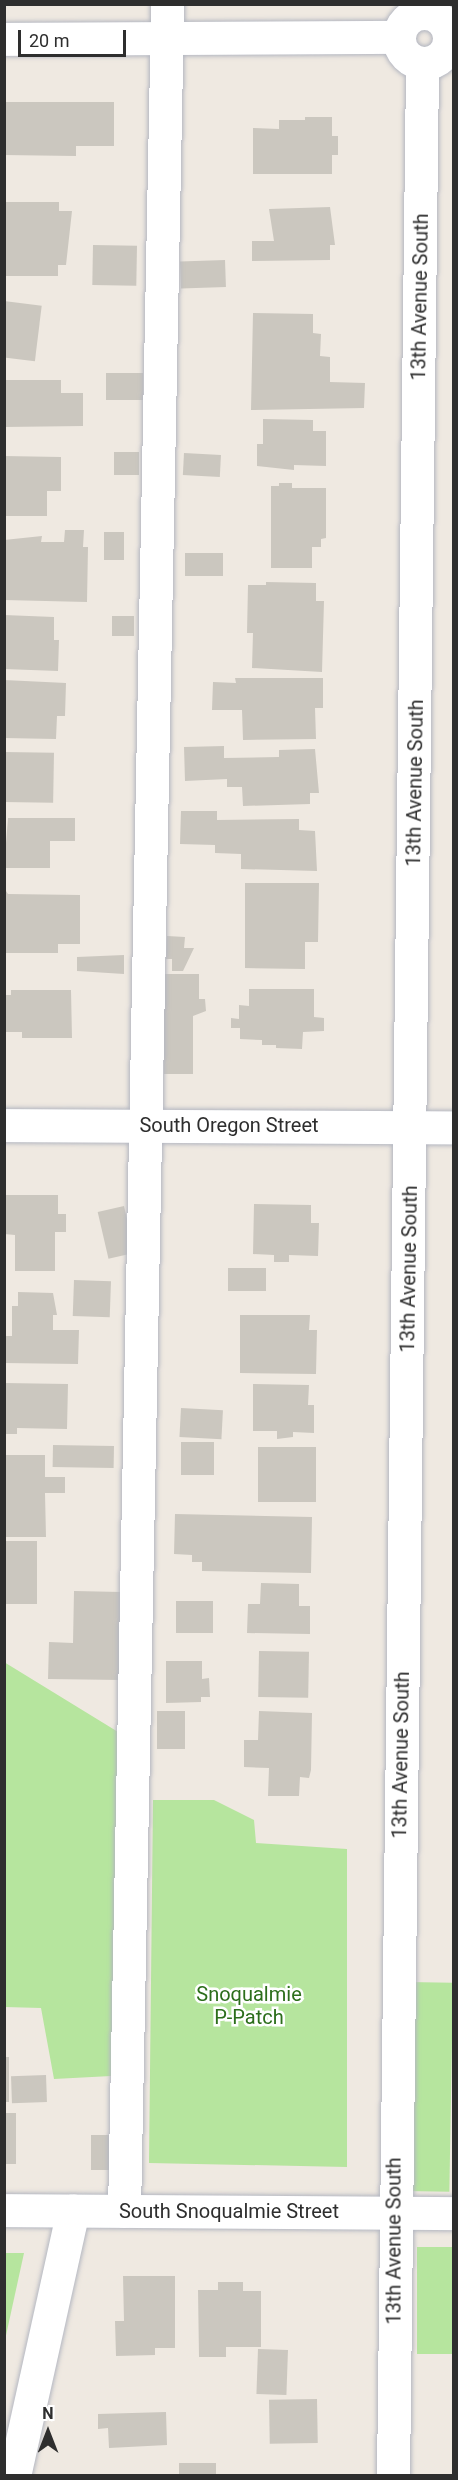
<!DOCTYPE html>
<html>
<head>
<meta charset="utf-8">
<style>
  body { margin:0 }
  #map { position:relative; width:458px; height:2480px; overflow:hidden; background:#efe9e1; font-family:Roboto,sans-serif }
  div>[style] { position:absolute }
  .green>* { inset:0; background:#b6e59e; transform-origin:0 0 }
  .building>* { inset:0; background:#cbc7bf; transform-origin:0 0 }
  .roads { filter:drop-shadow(0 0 2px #b4b7c1) drop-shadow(0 0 2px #b4b7c1) }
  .minor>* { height:33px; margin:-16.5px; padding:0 16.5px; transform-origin:16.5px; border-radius:16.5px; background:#fff }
  .minor>.ring { margin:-16.5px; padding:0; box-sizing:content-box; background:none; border:33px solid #fff; border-radius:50% }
  span { translate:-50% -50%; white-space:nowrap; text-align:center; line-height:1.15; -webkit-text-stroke:5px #fff; paint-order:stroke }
  .street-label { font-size:20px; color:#2e2e2e }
  .park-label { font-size:20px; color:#2c6e1b }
  .frame { position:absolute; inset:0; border:6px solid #2e2e2e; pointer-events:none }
  .north { position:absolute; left:18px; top:2402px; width:60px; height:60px; -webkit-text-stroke:4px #fff; paint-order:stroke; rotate:0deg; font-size:16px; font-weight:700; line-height:24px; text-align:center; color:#2e2e2e }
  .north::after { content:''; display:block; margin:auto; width:21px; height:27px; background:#2e2e2e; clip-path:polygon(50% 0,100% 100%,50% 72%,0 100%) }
  .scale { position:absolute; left:18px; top:30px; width:108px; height:27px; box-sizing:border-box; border:3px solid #2e2e2e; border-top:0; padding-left:8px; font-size:18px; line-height:21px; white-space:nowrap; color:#2e2e2e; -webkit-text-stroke:4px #fff; paint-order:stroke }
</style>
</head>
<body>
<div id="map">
  <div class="green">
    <div style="clip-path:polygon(4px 1662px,123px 1735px,111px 2076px,54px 2079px,41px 2008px,5px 2007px)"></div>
    <div style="clip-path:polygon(153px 1800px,214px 1800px,254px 1820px,256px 1843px,347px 1849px,347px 2167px,149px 2163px)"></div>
    <div style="left:407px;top:1982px;width:46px;height:209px;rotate:1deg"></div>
    <div style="left:417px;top:2247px;width:36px;height:107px"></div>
    <div style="clip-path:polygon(5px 2253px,24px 2253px,5px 2340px,4px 2253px)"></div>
  </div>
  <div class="building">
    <div style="clip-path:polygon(4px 102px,114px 102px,114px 146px,76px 146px,76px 156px,4px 155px)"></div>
    <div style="clip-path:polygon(305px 117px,332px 117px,332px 136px,338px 136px,338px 155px,332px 155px,332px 174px,253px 174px,253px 128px,279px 129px,279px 120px,305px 120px)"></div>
    <div style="clip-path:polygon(6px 202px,59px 202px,59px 211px,72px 211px,66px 265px,58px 265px,58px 276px,4px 276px)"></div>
    <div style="clip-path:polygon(330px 207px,335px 245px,330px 245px,330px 260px,252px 261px,252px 241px,274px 241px,269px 209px)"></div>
    <div style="left:93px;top:245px;width:44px;height:40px;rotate:1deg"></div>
    <div style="left:225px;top:260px;width:27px;height:45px;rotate:88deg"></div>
    <div style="left:4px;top:301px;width:38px;height:56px;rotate:7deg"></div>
    <div style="clip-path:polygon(253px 313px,313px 314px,313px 333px,321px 334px,320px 356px,330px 357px,330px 382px,365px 383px,364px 408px,251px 410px)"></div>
    <div style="left:106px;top:373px;width:37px;height:27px"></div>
    <div style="clip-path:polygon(6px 380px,61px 380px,61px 393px,83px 393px,83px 426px,4px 427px)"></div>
    <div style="clip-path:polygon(263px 419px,313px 420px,313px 431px,326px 431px,326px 466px,294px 465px,294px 470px,257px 466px,257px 444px,263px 444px)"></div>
    <div style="left:114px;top:452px;width:25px;height:23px"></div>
    <div style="left:184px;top:453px;width:37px;height:22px;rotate:3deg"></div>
    <div style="clip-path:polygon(4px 456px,61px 457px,61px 491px,47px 491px,47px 516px,4px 516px)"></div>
    <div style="clip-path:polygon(279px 483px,292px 483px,292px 488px,326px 488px,326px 538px,321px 539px,321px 547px,312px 547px,312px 568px,271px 568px,271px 486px,279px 486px)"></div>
    <div style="clip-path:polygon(65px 530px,84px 530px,83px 547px,88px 547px,87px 602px,4px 600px,4px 540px,42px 536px,41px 542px,64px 542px)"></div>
    <div style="left:104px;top:532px;width:20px;height:28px"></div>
    <div style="left:185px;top:553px;width:38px;height:23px"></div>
    <div style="clip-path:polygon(266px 582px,316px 583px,316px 601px,324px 601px,322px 672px,252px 668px,253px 633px,247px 633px,248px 585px,266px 585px)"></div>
    <div style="clip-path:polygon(4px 615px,54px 617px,54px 640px,59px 640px,58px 671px,4px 669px)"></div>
    <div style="left:112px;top:616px;width:22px;height:20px"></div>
    <div style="clip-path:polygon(235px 678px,323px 678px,323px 708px,315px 708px,316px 739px,243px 740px,242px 710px,212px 710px,213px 682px,236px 683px)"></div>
    <div style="clip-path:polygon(4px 680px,66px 683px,65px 716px,57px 716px,56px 739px,4px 738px)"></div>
    <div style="clip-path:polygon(224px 746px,224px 758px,279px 757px,279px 750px,315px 749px,319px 793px,310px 793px,310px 804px,243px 806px,242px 787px,227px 787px,227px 779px,185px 781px,184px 747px)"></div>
    <div style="left:4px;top:752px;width:50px;height:50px;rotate:1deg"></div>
    <div style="clip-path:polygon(181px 811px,217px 811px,217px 820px,299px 819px,299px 830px,315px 831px,317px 871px,241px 869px,241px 854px,215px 853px,215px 845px,180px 844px)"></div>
    <div style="clip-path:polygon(8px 818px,75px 818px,75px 841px,50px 841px,50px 868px,4px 868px)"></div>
    <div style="clip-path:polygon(245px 883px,319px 883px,318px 942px,305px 942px,305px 969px,245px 968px)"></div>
    <div style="clip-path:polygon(4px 888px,8px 894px,80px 895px,80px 944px,58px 944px,58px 953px,4px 953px)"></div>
    <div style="clip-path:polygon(167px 936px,185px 937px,184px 948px,194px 948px,183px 971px,172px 971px,172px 959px,166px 959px)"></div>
    <div style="clip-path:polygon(124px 955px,124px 974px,77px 971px,77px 957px)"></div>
    <div style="clip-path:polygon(164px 974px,199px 974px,199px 999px,205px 999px,206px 1011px,193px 1016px,193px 1074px,164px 1074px)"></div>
    <div style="clip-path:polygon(249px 989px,314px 989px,314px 1017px,324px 1018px,324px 1031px,303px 1032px,302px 1049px,276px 1048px,276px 1045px,262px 1045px,262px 1040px,240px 1039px,240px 1028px,231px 1028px,231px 1018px,239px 1019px,239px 1005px,249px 1006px)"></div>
    <div style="clip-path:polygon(11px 990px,71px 990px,72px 1038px,22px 1038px,22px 1032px,4px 1032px,4px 995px,11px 995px)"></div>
    <div style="clip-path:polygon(4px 1195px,58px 1195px,58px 1214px,66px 1214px,66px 1232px,55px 1232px,55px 1271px,15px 1271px,15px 1235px,4px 1234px)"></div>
    <div style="clip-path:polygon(254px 1204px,311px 1205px,311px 1223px,319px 1223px,318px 1256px,289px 1255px,289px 1262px,274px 1262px,274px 1255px,253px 1254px)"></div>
    <div style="left:124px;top:1206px;width:48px;height:27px;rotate:77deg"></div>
    <div style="left:228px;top:1268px;width:38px;height:23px"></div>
    <div style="left:74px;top:1280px;width:37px;height:36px;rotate:2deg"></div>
    <div style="clip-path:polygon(18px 1292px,53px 1293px,57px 1315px,53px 1315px,53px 1330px,79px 1330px,78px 1364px,4px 1363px,4px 1336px,12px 1336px,12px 1306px,18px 1306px)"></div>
    <div style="clip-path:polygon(240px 1315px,310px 1315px,309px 1330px,317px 1330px,316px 1374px,240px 1373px)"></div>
    <div style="clip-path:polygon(4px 1383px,68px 1384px,67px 1429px,17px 1428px,17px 1434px,4px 1434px)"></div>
    <div style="clip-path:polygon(253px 1384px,309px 1385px,308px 1405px,314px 1405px,314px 1433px,293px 1432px,293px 1437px,277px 1439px,277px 1431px,253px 1431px)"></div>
    <div style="left:181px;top:1408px;width:42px;height:29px;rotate:3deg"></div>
    <div style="left:181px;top:1442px;width:33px;height:33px"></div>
    <div style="left:53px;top:1445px;width:61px;height:22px;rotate:1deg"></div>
    <div style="left:258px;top:1447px;width:58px;height:55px"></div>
    <div style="clip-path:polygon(5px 1455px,45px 1455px,45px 1477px,65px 1477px,65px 1493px,45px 1493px,46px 1537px,5px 1537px)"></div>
    <div style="clip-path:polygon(175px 1514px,312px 1517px,311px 1573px,202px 1571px,202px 1562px,192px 1562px,192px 1555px,174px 1554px)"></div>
    <div style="left:4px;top:1541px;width:33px;height:63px"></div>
    <div style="clip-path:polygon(261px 1583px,299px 1584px,299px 1606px,310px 1606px,310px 1634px,247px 1633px,248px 1604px,260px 1604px)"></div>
    <div style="clip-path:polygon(74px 1591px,121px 1592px,120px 1680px,48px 1679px,49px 1642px,73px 1643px)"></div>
    <div style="left:176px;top:1601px;width:37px;height:32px"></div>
    <div style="left:259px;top:1651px;width:50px;height:46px;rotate:1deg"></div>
    <div style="clip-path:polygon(166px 1661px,202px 1661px,202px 1679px,209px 1678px,210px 1697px,201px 1697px,201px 1702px,166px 1703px)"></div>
    <div style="left:157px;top:1711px;width:28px;height:38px"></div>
    <div style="clip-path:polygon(259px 1711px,312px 1713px,311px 1770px,309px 1778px,300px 1777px,299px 1796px,268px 1796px,269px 1768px,244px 1767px,244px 1740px,258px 1740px)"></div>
    <div style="left:4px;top:2057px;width:5px;height:45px"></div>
    <div style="left:46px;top:2075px;width:27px;height:35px;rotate:88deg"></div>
    <div style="left:4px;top:2113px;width:12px;height:51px"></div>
    <div style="left:91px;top:2135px;width:22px;height:35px"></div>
    <div style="clip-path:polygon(123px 2276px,175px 2276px,175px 2348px,155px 2348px,155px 2355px,116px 2356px,115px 2321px,124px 2321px)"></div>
    <div style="clip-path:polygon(218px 2282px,243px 2282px,243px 2291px,261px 2291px,261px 2347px,226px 2347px,226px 2357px,199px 2357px,198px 2290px,218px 2290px)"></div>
    <div style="left:258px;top:2349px;width:30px;height:45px;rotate:2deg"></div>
    <div style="left:317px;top:2399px;width:44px;height:48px;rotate:89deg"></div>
    <div style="clip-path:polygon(166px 2412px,167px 2445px,109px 2448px,108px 2428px,98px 2429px,98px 2414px)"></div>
    <div style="left:179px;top:2463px;width:37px;height:13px"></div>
  </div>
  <div class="roads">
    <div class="minor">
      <div class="ring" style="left:399px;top:13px;width:17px;height:17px"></div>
      <div style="left:4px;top:39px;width:394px;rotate:-0.3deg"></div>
      <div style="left:4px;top:1125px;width:450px;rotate:0.3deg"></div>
      <div style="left:4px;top:2210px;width:450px;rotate:0.4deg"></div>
      <div style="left:124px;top:2211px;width:2207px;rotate:-88.88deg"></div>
      <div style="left:14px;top:2476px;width:272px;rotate:-77.5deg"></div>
      <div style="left:393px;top:2476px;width:2413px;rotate:-89.31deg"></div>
    </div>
  </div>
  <div class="street-label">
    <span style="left:420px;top:297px;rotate:-89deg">13th Avenue South</span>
    <span style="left:415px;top:783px;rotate:-89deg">13th Avenue South</span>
    <span style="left:229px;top:1125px">South Oregon Street</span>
    <span style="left:409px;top:1269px;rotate:-89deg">13th Avenue South</span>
    <span style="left:401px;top:1755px;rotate:-89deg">13th Avenue South</span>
    <span style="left:229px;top:2211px">South Snoqualmie Street</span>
    <span style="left:394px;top:2241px;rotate:-90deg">13th Avenue South</span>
  </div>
  <div class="park-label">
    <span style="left:249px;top:2006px">Snoqualmie<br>P-Patch</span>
  </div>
  <div class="frame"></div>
  <div class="north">N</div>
  <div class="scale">20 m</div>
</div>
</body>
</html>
